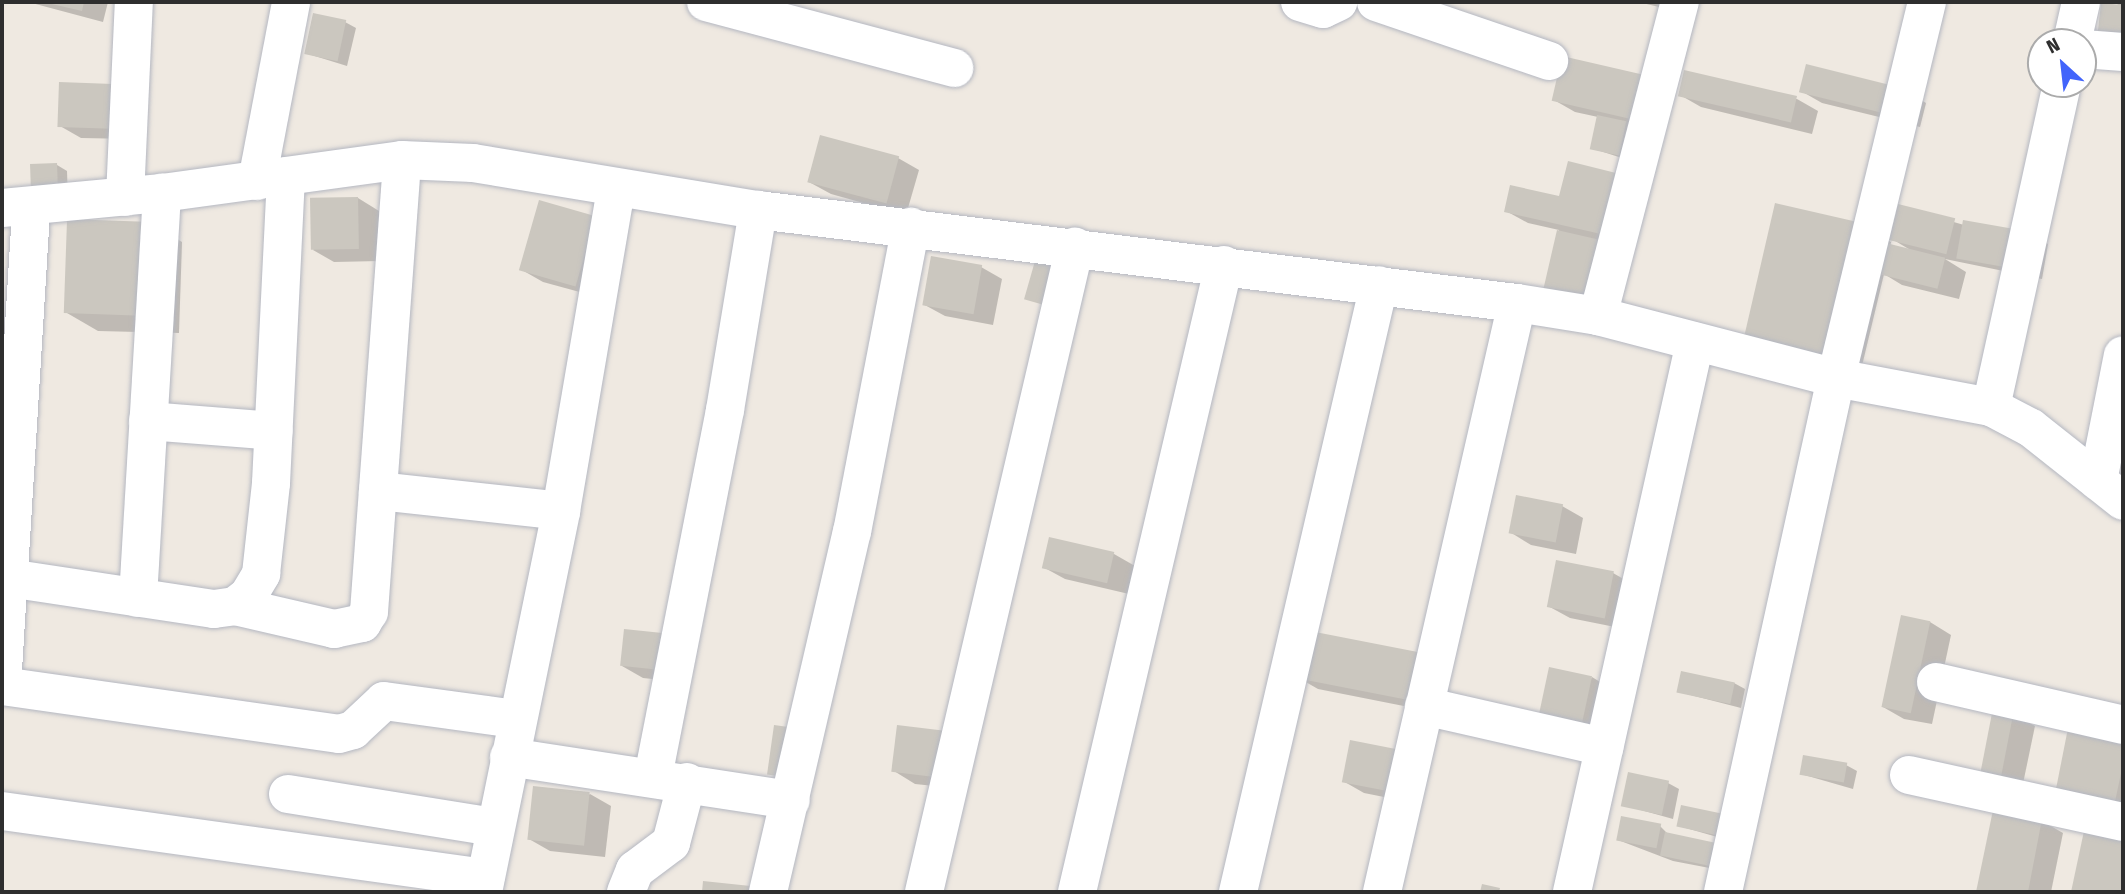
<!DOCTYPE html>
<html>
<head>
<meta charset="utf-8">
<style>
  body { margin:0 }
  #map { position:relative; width:2125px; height:894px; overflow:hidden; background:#efe9e1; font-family:"Fira Sans Condensed",sans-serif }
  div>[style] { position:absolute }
  .shadow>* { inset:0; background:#0003 }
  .building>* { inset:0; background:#cbc7bf; transform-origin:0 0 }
  .roads { filter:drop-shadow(0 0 2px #b4b7c1) drop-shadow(0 0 2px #b4b7c1) }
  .minor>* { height:38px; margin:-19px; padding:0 19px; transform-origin:19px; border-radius:19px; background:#fff }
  span { translate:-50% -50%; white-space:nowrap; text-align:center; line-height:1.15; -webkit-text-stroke:5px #fff; paint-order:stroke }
  .frame { position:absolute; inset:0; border:4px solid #2e2e2e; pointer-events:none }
  .north { position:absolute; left:2027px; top:28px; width:70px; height:70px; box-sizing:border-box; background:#fff; border:2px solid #ababab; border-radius:50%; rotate:333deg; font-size:19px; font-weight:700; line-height:28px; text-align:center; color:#2e2e2e }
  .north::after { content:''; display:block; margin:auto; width:24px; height:32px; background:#4264fb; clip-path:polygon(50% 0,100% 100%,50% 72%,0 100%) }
</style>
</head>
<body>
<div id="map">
  <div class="shadow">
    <div style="clip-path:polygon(28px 2px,108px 2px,103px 22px)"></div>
    <div style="clip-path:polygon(1638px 2px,1697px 2px,1693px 15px)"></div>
    <div style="clip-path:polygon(2113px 2px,2123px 2px,2123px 51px,2122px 7px)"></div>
    <div style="clip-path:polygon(345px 22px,356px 28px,347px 66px,305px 53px)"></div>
    <div style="clip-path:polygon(1648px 77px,1628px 160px,1591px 148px,1598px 117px,1575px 112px,1554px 100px)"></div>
    <div style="clip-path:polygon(61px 84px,133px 139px,81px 138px,60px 126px)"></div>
    <div style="clip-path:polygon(1905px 90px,1926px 103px,1920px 127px,1822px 103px,1801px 91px)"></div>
    <div style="clip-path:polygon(1680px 95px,1797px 99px,1818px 111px,1812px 134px,1701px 107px)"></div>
    <div style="clip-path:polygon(898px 158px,919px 170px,906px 215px,831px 194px,809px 182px)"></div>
    <div style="clip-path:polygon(57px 165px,67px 171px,68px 203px,42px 204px)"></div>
    <div style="clip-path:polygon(1512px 187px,1622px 245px,1544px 290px,1559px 230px,1528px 223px,1506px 211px)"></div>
    <div style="clip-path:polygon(358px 198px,379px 211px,380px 261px,334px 262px,313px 250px)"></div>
    <div style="clip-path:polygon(evenodd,1899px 206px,1964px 225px,2027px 232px,2048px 244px,2042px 279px,1945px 259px,1966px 272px,1959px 299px,1902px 285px,1884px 274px,1860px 374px,1745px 337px,1861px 225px,1891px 242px,1899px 206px,1892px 239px,1912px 251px,1890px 246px,1892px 239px)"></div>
    <div style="clip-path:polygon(595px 217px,598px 297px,543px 282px,522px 270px)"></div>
    <div style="clip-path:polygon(152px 224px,182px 242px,179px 333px,98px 331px,67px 313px)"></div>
    <div style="clip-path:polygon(981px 267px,1002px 279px,993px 325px,945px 316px,923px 304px)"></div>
    <div style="clip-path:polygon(1562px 506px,1583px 518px,1576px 554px,1531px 545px,1510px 532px)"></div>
    <div style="clip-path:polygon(1050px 539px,1114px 554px,1135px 566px,1129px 594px,1065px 579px,1043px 567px)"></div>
    <div style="clip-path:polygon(1613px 573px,1634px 585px,1625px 629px,1570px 618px,1548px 606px)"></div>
    <div style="clip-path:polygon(1902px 617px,1930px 622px,1951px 635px,1932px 724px,1904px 719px,1883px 707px)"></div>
    <div style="clip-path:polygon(1306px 632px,1434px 712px,1318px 689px,1297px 677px)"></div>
    <div style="clip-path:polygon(664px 635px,681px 682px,643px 678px,622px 666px)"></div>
    <div style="clip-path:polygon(1592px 677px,1613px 690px,1604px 734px,1563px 726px)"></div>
    <div style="clip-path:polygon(1734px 683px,1745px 689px,1741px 708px,1679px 692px)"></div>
    <div style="clip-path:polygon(2013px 714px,2035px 726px,2020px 798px,1979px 782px)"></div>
    <div style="clip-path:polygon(2123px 730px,2123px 820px,2077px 811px)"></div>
    <div style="clip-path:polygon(946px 733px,963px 789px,915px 784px,894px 771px)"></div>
    <div style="clip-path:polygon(1406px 753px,1419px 804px,1364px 793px,1343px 781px)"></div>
    <div style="clip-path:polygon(1846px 765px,1857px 771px,1853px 789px,1801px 774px)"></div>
    <div style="clip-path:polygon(1668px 783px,1679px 789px,1673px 819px,1623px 805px)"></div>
    <div style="clip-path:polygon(590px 794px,611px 806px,605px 857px,550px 851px,529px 839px)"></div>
    <div style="clip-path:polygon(1994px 812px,2042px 821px,2063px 833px,2051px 892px,1978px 892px)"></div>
    <div style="clip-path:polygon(1735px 822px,1731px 841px,1679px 826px)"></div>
    <div style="clip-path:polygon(1660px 826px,1669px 835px,1724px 850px,1720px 870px,1673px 861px,1618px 840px)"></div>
    <div style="clip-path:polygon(2085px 833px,2123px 840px,2123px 892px,2073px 892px)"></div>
  </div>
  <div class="building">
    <div style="clip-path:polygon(43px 2px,84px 2px,82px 11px)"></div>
    <div style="clip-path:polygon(2101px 3px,2123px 5px,2123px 42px,2097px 39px)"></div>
    <div style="left:313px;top:13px;width:34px;height:42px;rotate:12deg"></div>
    <div style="left:1562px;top:56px;width:88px;height:46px;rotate:13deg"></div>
    <div style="left:1806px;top:64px;width:102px;height:29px;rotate:14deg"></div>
    <div style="left:1684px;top:70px;width:116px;height:27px;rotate:13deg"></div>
    <div style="left:59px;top:82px;width:54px;height:45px;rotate:2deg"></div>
    <div style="left:1597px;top:115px;width:30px;height:35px;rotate:12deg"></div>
    <div style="left:820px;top:135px;width:82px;height:49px;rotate:15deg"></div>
    <div style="clip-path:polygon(1568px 161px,1616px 173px,1601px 234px,1504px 212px,1510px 185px,1559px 196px)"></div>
    <div style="left:57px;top:163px;width:35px;height:27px;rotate:88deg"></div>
    <div style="left:358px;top:197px;width:52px;height:48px;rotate:89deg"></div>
    <div style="left:539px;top:200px;width:59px;height:73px;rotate:16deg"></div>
    <div style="left:1775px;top:203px;width:88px;height:138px;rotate:13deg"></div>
    <div style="left:1898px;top:204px;width:59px;height:37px;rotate:14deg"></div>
    <div style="left:1963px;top:220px;width:65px;height:39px;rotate:10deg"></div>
    <div style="left:152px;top:222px;width:94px;height:85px;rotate:92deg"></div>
    <div style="left:1557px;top:230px;width:48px;height:63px;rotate:13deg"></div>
    <div style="left:1886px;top:243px;width:61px;height:32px;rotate:14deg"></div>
    <div style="left:1037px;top:254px;width:29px;height:47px;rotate:16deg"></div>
    <div style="left:931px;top:256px;width:52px;height:50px;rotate:10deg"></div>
    <div style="left:1516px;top:495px;width:48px;height:39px;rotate:11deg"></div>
    <div style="left:1049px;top:537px;width:67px;height:32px;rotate:13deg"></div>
    <div style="left:1556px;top:560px;width:59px;height:48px;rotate:11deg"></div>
    <div style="left:1901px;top:615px;width:30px;height:94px;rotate:12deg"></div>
    <div style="left:624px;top:629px;width:41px;height:37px;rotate:6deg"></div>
    <div style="left:1305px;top:630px;width:120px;height:49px;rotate:11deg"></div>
    <div style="left:1549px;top:667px;width:44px;height:48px;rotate:12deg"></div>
    <div style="left:1681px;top:671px;width:55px;height:22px;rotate:12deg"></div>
    <div style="left:1993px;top:708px;width:21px;height:76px;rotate:11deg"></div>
    <div style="clip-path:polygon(2070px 718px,2123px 728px,2123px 764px,2113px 811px,2054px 799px)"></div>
    <div style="left:774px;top:725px;width:22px;height:50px;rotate:8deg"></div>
    <div style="left:897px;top:725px;width:50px;height:47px;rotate:7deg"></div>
    <div style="left:1350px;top:740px;width:57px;height:43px;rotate:11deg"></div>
    <div style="left:1803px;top:755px;width:45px;height:20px;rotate:10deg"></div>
    <div style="left:1628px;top:772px;width:42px;height:35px;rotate:12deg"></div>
    <div style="left:533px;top:786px;width:57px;height:54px;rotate:6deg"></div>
    <div style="left:1681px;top:805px;width:45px;height:22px;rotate:12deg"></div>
    <div style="clip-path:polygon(1993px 810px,2042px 819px,2028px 892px,1976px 892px)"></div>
    <div style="left:1621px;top:816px;width:41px;height:25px;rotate:11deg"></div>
    <div style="clip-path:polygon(2084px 831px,2123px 839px,2123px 892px,2071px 892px)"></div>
    <div style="left:1665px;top:832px;width:50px;height:24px;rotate:12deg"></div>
    <div style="clip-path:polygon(703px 881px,760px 887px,759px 892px,702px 892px)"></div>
    <div style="clip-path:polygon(1482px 884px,1500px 888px,1499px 892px,1480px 892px)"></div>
  </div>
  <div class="roads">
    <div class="minor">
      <div style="left:706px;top:2px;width:257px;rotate:14.9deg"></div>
      <div style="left:1300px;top:2px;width:24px;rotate:17deg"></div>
      <div style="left:1323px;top:9px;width:17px;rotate:-25deg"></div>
      <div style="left:1376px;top:2px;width:183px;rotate:18.8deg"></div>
      <div style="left:2072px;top:42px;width:41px;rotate:-77.3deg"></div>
      <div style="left:2083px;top:49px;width:40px;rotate:4.3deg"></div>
      <div style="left:257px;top:181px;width:182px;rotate:-79.2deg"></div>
      <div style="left:125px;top:197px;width:195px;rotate:-87.4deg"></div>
      <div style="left:2px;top:208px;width:161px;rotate:-5.4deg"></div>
      <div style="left:162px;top:193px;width:242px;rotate:-7.8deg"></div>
      <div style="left:402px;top:160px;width:71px;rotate:2.4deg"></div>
      <div style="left:473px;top:163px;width:289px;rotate:9.4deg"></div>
      <div style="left:758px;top:210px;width:765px;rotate:6.99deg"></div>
      <div style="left:1517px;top:303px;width:82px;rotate:9.1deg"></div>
      <div style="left:1598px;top:316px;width:246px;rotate:14.6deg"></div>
      <div style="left:1836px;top:378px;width:158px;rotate:10.6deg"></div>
      <div style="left:1991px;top:407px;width:45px;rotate:27.7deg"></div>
      <div style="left:2031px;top:428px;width:117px;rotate:38.4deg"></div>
      <div style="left:1598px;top:316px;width:325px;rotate:-75.4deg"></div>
      <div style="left:1991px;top:407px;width:331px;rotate:-77.6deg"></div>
      <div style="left:148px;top:421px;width:126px;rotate:4.5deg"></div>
      <div style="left:2098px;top:481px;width:128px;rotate:-78.8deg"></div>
      <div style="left:378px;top:491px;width:184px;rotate:6.2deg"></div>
      <div style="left:2px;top:577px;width:214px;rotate:8.6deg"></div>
      <div style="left:214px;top:609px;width:21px;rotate:-8deg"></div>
      <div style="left:235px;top:606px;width:16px;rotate:-38deg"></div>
      <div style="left:248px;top:596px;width:26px;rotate:-59deg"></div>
      <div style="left:261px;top:574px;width:92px;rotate:-83.7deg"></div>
      <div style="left:271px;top:483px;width:307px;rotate:-87.2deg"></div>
      <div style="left:138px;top:598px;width:406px;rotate:-86.6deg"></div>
      <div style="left:235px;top:606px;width:102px;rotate:13.1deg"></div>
      <div style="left:334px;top:629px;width:29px;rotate:-12deg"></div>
      <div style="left:362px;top:623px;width:13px;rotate:-58deg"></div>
      <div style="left:369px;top:612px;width:453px;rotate:-85.8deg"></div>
      <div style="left:1936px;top:682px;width:192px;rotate:12.9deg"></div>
      <div style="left:2px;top:686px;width:340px;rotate:8.1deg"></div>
      <div style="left:339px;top:734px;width:15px;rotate:-16deg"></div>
      <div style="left:353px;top:730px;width:42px;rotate:-43.1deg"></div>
      <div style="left:384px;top:701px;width:133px;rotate:7.8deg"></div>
      <div style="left:2px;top:686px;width:481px;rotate:-86.5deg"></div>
      <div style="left:1424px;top:706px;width:185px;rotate:12.8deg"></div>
      <div style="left:509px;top:757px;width:285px;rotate:8.7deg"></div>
      <div style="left:1909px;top:775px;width:219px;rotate:12.4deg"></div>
      <div style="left:653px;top:777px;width:374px;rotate:-78.9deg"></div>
      <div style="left:725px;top:410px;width:203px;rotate:-80.6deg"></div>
      <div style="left:288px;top:794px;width:210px;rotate:9.1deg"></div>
      <div style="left:2px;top:811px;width:488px;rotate:7.9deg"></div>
      <div style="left:483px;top:892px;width:389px;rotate:-78.4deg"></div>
      <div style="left:561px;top:511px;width:327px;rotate:-80.3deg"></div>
      <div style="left:626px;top:892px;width:24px;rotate:-68deg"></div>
      <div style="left:635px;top:870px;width:45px;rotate:-36.9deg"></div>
      <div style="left:671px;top:843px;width:63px;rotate:-75.3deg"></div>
      <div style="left:768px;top:892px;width:370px;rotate:-76.9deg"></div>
      <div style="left:852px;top:532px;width:311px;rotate:-79.1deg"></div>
      <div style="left:924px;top:892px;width:663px;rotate:-76.84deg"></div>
      <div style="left:1077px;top:892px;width:644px;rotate:-76.81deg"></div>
      <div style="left:1238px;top:892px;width:623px;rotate:-76.92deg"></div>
      <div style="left:1382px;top:892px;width:604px;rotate:-77.09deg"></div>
      <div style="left:1572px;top:892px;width:564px;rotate:-77.39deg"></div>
      <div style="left:1723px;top:892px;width:526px;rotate:-77.6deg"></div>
      <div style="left:1836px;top:378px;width:387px;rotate:-76.4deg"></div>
    </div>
  </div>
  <div class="frame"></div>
  <div class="north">N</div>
</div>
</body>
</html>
